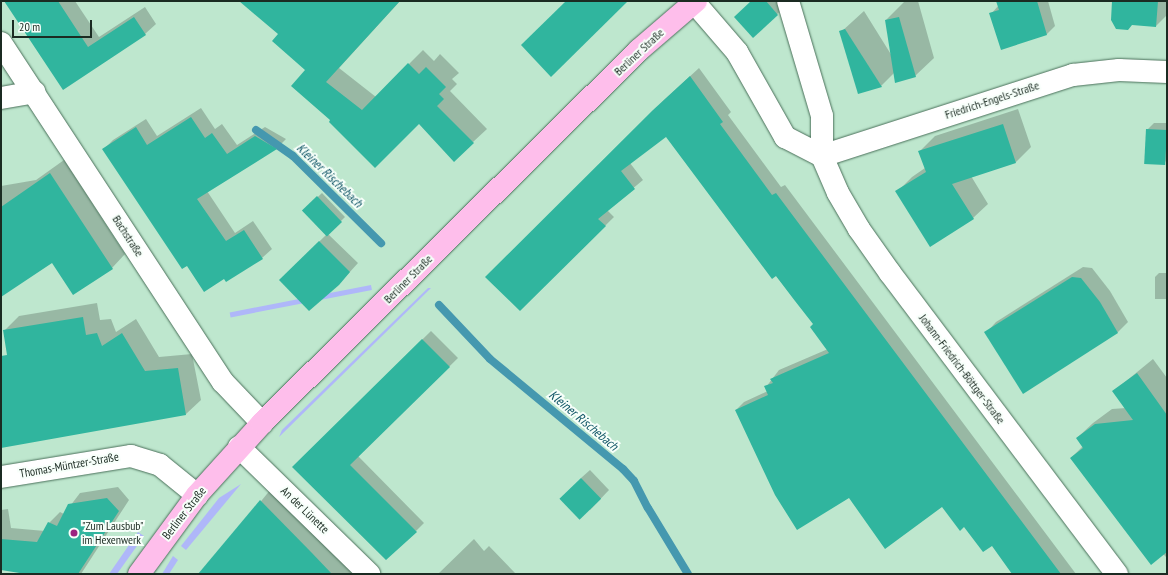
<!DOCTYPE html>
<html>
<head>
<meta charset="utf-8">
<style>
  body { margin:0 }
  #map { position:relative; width:1168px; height:575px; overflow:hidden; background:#bee7ce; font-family:"PT Sans Narrow",sans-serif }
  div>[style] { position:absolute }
  .green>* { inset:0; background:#afb7f9; transform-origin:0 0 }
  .shadow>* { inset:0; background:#0003 }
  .stream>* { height:8px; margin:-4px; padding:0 4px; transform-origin:4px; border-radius:4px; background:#4598af }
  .building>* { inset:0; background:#30b59e; transform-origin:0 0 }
  .roads { filter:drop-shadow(0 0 1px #4a705a) drop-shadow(0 0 1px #4a705a) }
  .minor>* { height:22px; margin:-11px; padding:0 11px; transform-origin:11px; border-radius:11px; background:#fff }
  .major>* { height:22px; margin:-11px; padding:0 11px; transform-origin:11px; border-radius:11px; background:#febeeb }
  .dots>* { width:11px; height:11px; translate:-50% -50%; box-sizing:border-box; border:2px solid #f7fffa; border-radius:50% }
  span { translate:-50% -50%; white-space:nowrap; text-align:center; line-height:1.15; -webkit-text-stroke:4px #f7fffa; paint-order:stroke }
  .street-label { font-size:12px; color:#1b2b22 }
  .poi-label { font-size:12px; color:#1b2b22 }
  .left { translate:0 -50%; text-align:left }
  .water-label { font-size:13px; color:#105666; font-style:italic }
  .frame { position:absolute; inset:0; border:2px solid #1b2b22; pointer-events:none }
  .scale { position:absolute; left:12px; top:20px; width:80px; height:18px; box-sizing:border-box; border:2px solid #1b2b22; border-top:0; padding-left:5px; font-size:12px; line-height:14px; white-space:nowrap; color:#1b2b22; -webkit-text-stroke:3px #f7fffa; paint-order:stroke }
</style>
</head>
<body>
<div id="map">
  <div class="green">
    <div style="left:371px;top:285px;width:5px;height:144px;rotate:79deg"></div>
    <div style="clip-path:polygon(428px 288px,431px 288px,279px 437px,282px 430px)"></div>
    <div style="clip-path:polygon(241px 484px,186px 550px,181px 546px,219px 498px)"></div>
    <div style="clip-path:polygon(138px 532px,144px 536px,117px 574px,109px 574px)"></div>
    <div style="clip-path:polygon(173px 556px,178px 560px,169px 574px,162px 574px)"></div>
  </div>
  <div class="shadow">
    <div style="clip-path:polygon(5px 1px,75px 1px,99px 37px,145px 7px,156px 24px,145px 34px,63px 88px)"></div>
    <div style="clip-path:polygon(260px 1px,400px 1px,339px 68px,376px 97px,423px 50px,434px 61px,440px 54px,459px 73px,452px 79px,457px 84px,450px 91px,487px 129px,473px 142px,419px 123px,332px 120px,306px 70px,279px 34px)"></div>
    <div style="clip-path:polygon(752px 1px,781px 1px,786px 6px,753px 36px)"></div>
    <div style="clip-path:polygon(918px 1px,934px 58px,915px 76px,895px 72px,881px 86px,841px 32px,864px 11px,892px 56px,886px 20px,904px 2px)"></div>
    <div style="clip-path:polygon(1013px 1px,1048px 1px,1055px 26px,1047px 34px,1001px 48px,991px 14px,999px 5px)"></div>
    <div style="clip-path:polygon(1113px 1px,1167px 1px,1167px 15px,1156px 26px)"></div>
    <div style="clip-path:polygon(699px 68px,731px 112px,728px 115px,781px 187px,785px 185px,1076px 574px,1014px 574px,992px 544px,942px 506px,849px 497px,736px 410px,744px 402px,768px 391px,766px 387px,779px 370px,828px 349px,814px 324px,666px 136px,630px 163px,643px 180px,607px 210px,614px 217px,520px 310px,663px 101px)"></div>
    <div style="clip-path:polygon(201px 108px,215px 129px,222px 124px,237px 145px,265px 127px,286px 139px,277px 148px,207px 191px,235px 233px,253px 221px,272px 249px,262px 258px,224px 277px,187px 264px,104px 149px,113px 140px,146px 119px,157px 136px)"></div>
    <div style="clip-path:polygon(1018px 109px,1031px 147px,1016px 162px,971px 176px,988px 204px,973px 218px,897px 192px,912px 177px,925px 168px,920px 151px,935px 136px)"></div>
    <div style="clip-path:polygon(1154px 123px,1167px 123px,1167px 164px,1147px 130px)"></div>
    <div style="clip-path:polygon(64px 160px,125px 254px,112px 268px,53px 262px,1px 296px,1px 186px,36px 180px)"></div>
    <div style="clip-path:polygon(322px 193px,345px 217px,328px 234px,358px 263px,339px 284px,280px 280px,326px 235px,303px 211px)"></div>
    <div style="clip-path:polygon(1083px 267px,1092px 268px,1110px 291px,1128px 322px,1118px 332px,1023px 392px,986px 333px,996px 322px)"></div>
    <div style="clip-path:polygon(1159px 273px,1167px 273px,1167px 299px,1155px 299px,1155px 277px)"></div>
    <div style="clip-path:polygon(97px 303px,100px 320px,111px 319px,116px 332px,136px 319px,159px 357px,192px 354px,201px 400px,186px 414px,1px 447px,1px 367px,9px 359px,4px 331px,19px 316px)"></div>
    <div style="clip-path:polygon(431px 331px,458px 358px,358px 456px,424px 523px,416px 531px,293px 467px)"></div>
    <div style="clip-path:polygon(1153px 359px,1167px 378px,1166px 557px,1071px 458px,1083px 446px,1077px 438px,1093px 423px,1112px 409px,1126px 408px,1114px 391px)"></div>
    <div style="clip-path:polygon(590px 470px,609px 490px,590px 510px,581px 478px)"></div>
    <div style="clip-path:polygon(118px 487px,129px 500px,81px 574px,28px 574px,1px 569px,1px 510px,8px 509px,11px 528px,45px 531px,49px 523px,60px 512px,64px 514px,80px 493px)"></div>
    <div style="clip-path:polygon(271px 489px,354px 574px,201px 574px)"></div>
    <div style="clip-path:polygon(474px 539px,484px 551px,489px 546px,516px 574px,438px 574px)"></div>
  </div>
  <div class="stream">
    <div style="left:256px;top:130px;width:45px;rotate:35.1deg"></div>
    <div style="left:293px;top:156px;width:124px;rotate:44.7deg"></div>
    <div style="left:439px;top:305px;width:74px;rotate:46.6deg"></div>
    <div style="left:490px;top:359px;width:173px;rotate:39.6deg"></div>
    <div style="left:623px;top:469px;width:16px;rotate:47deg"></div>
    <div style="left:634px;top:481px;width:30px;rotate:63deg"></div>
    <div style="left:648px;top:508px;width:77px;rotate:58.8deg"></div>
  </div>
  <div class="building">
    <div style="clip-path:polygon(4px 1px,58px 1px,88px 47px,134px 17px,146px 35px,63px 90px)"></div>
    <div style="clip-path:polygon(239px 1px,400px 1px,326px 82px,362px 110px,408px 63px,419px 74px,426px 67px,446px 87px,439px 94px,444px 99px,437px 106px,474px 143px,454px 162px,419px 124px,375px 168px,329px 122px,330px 120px,291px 86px,305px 70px,272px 41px,278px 34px)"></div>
    <div style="clip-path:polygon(566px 1px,628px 1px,551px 77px,521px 45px)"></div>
    <div style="clip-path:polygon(751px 1px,766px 1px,778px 15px,753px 38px,734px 17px)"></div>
    <div style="clip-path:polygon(996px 1px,1037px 1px,1047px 35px,1001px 50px,989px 13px,999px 10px)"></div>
    <div style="clip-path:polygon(1112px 1px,1158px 1px,1156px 27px,1132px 25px,1128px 30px,1116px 29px,1111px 20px)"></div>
    <div style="clip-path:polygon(899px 17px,916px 77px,895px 83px,885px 20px)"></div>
    <div style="clip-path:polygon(845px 29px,882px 87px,858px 94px,839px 31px)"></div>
    <div style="clip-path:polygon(690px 76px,723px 122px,720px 124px,772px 195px,776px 193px,1061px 574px,1012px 574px,992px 546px,983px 552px,964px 527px,960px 531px,942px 507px,885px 549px,849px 498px,797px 530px,775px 495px,735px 410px,768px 395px,764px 386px,773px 383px,770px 379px,829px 353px,810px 327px,813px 324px,795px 301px,776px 276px,772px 279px,666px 137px,621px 171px,635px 189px,598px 219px,606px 226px,520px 311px,485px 277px,653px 110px)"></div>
    <div style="clip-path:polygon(191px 117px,205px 138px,212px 133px,227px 154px,255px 136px,277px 149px,197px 199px,226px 241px,244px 230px,263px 259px,226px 282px,224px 279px,204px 292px,187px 266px,182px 269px,102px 149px,136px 127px,147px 145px)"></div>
    <div style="clip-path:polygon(1003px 124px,1016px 163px,952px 184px,974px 219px,930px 247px,895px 191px,926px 172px,918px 151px)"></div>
    <div style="left:1146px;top:129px;width:21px;height:35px;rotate:3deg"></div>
    <div style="clip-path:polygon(50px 173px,113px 269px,73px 295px,52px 263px,1px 297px,1px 207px)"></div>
    <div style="left:317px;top:196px;width:36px;height:21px;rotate:46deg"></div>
    <div style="clip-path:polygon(319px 241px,350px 272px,339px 285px,309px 311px,279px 280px)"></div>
    <div style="clip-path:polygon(1072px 277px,1081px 278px,1100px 302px,1118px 333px,1023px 394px,984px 332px)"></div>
    <div style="clip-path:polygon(83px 317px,86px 335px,97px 333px,102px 346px,122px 333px,145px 371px,178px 368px,186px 415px,1px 448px,1px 356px,7px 355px,3px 330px)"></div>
    <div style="clip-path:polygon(422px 339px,450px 367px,350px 465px,417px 532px,386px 560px,292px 467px)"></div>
    <div style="clip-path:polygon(1137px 373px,1167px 415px,1167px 552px,1151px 565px,1070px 458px,1083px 448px,1076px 438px,1095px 424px,1133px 420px,1112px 391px)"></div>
    <div style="left:581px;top:478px;width:29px;height:30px;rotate:46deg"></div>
    <div style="clip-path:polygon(107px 498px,119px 511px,78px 574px,26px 574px,1px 570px,1px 539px,37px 542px,48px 522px,57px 526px,68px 504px)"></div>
    <div style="clip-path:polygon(260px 500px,311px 552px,332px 574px,198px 574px)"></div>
  </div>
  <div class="roads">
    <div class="minor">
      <div style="left:788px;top:1px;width:120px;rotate:73.5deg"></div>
      <div style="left:822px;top:116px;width:40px;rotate:90deg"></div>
      <div style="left:822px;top:156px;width:40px;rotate:66.6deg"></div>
      <div style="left:838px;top:193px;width:42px;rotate:59.7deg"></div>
      <div style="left:859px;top:229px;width:54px;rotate:54.8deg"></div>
      <div style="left:890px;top:273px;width:377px;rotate:53deg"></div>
      <div style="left:694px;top:2px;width:66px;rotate:49.3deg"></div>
      <div style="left:737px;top:52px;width:98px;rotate:60.5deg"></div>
      <div style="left:785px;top:137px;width:42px;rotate:27.2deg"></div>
      <div style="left:1px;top:43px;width:405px;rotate:56.8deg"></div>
      <div style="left:223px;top:382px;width:57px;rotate:46.4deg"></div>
      <div style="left:1px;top:98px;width:34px;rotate:-10deg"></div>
      <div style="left:822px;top:156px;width:264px;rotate:-17.9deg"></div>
      <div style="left:1073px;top:75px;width:46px;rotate:-6.2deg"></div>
      <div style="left:1119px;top:70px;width:48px;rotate:2.4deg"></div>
      <div style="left:239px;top:447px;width:182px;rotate:44.3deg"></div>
      <div style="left:1px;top:477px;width:132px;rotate:-9.2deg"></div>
      <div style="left:131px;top:456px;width:30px;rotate:17deg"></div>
      <div style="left:160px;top:465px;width:48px;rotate:39deg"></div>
    </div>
    <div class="major">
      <div style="left:139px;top:574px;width:98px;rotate:-53.7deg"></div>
      <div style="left:197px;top:495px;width:97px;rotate:-47.9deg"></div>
      <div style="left:262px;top:423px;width:530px;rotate:-44.69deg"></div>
      <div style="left:639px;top:50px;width:75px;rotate:-40.7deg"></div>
    </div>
  </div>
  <div class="dots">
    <div style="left:74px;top:533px;background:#9b2580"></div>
  </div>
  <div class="street-label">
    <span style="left:639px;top:52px;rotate:-43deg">Berliner Straße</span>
    <span style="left:992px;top:100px;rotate:-18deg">Friedrich-Engels-Straße</span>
    <span style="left:128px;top:236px;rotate:57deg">Bachstraße</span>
    <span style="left:408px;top:279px;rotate:-45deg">Berliner Straße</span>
    <span style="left:962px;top:369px;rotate:53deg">Johann-Friedrich-Böttger-Straße</span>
    <span style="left:69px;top:465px;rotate:-10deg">Thomas-Müntzer-Straße</span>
    <span style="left:305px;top:510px;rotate:44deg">An der Lünette</span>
    <span style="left:184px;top:513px;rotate:-52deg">Berliner Straße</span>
  </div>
  <div class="poi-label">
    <span class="left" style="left:82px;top:533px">"Zum Lausbub"<br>im Hexenwerk</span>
  </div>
  <div class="water-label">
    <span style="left:329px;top:176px;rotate:44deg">Kleiner Rischebach</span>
    <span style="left:583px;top:421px;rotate:40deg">Kleiner Rischebach</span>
  </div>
  <div class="frame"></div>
  <div class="scale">20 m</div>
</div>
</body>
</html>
